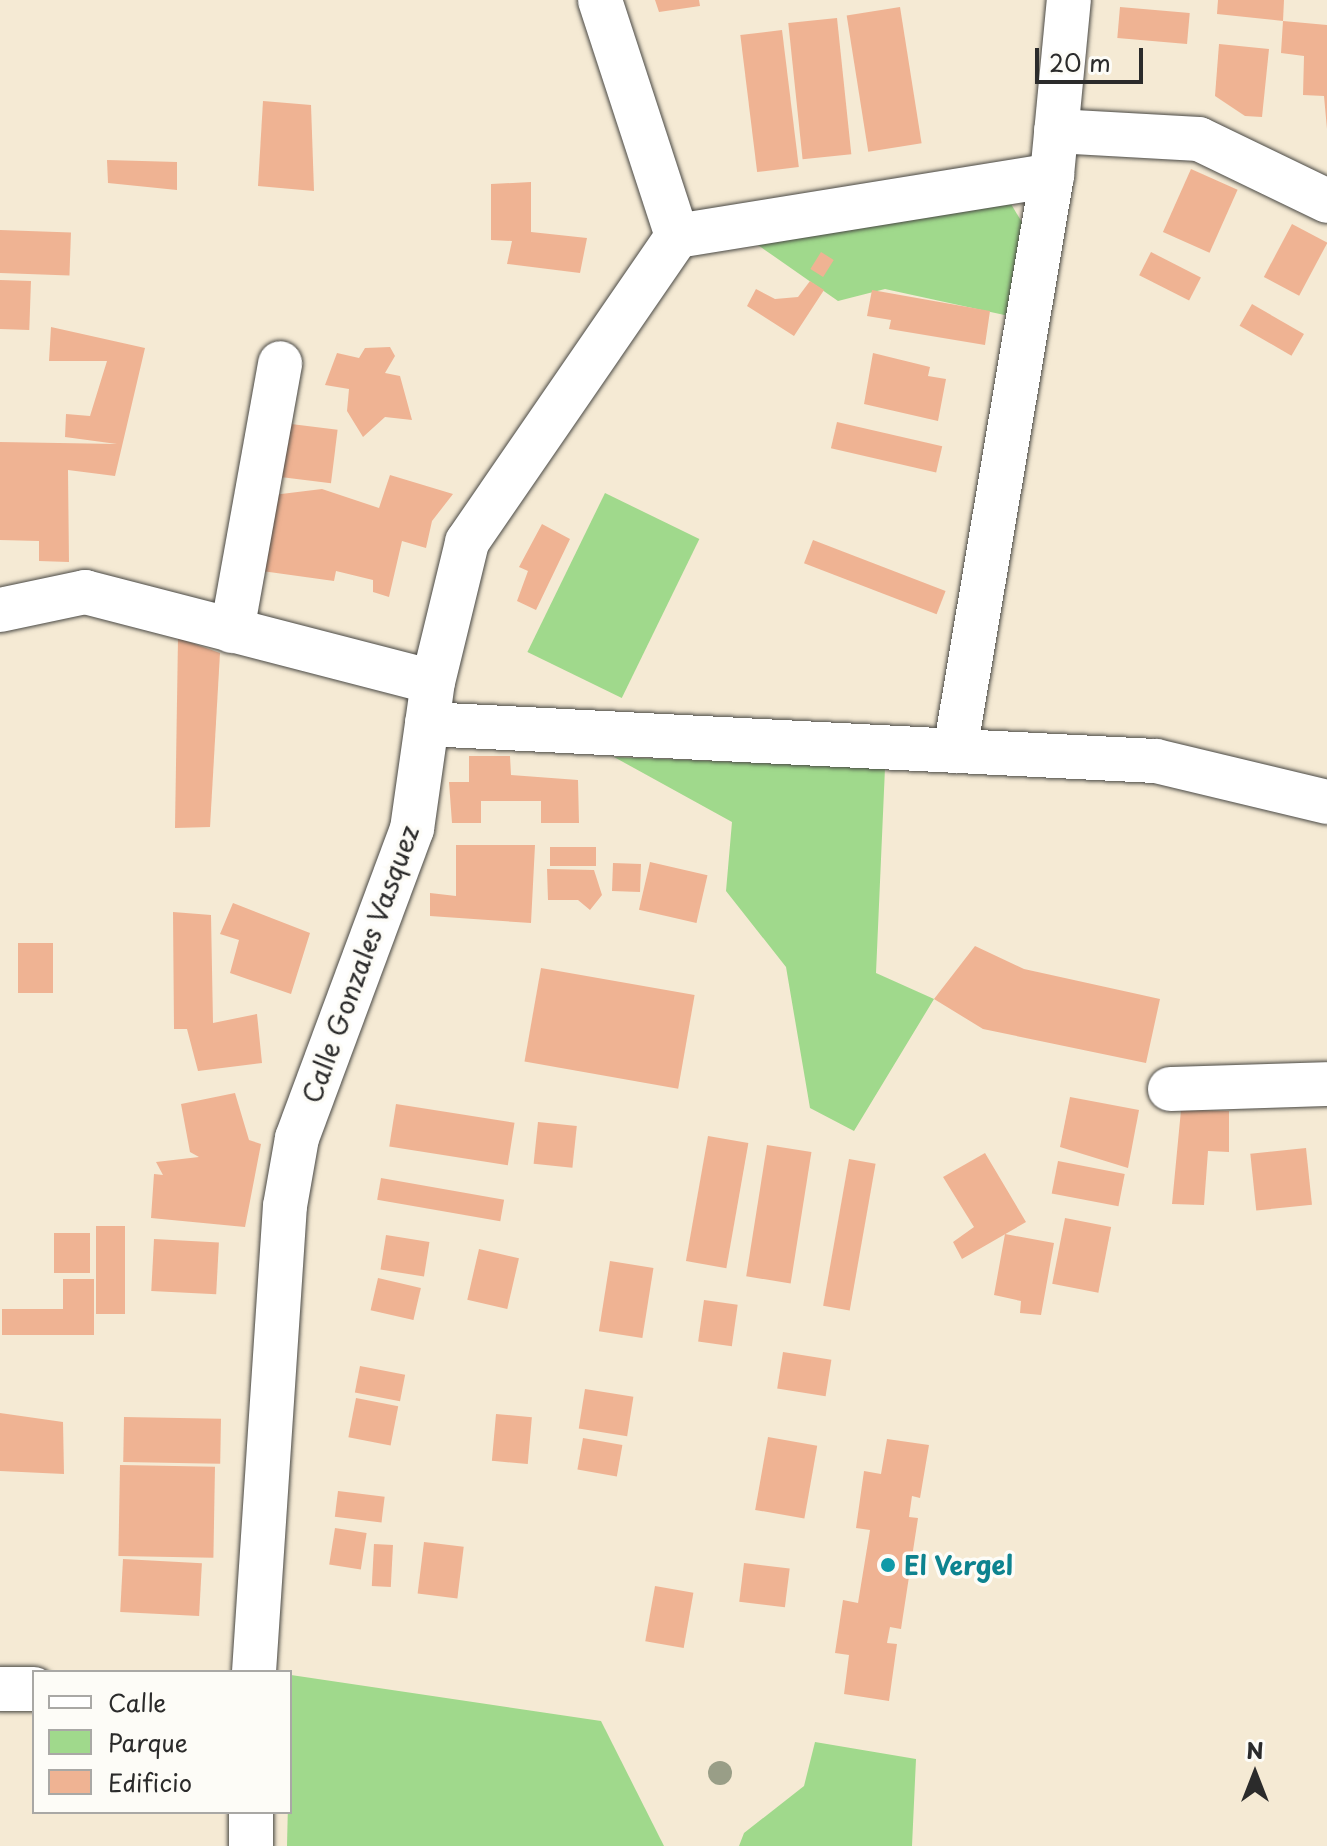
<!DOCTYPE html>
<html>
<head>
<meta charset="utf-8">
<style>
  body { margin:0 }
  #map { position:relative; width:1327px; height:1846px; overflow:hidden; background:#f5ead4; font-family:"Playpen Sans",sans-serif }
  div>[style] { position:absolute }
  .green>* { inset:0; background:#a0d98c; transform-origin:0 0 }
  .building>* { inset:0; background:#efb393; transform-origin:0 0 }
  .roads { filter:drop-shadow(0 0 2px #494844) drop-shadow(0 0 2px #494844) }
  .minor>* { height:44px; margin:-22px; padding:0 22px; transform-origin:22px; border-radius:22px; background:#fff }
  .trees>* { width:24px; height:24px; margin:-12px; border-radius:50%; background:#999e87 }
  .dots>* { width:22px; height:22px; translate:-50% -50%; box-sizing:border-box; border:4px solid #fdfcf7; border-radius:50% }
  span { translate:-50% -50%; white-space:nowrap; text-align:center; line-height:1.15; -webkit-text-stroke:7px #fdfcf7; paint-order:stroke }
  .street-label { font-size:26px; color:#2b2b2b }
  .culture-label { font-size:26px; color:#0d838f; font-weight:700 }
  .left { translate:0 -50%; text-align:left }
  .legend { position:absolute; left:32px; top:1670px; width:260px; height:144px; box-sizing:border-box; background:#fdfcf7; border:2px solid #a9a8a5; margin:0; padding:10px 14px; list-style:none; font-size:24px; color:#2b2b2b }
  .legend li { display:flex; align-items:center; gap:16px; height:40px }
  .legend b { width:40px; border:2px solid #a9a8a5 }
  .north { position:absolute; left:1215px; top:1734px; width:80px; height:80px; -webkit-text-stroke:6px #fdfcf7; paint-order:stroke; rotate:0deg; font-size:22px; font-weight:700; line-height:32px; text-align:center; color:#2b2b2b }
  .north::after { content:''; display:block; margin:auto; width:28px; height:36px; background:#2b2b2b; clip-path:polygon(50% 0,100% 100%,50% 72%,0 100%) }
  .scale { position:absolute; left:1035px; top:48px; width:108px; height:36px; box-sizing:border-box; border:4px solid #2b2b2b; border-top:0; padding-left:10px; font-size:24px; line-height:28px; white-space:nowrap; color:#2b2b2b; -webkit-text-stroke:6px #fdfcf7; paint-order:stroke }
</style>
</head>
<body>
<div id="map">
  <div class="green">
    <div style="clip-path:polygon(1011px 204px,1026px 229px,1009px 316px,885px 289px,838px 301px,755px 243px,912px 213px)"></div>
    <div style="left:605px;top:493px;width:105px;height:177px;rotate:26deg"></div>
    <div style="clip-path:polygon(614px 757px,885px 768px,876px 973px,934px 999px,854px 1131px,810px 1108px,786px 967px,726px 891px,732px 822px)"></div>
    <div style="clip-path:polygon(291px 1675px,601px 1721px,664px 1846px,287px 1846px)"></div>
    <div style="clip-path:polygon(815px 1742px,916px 1759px,912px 1846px,739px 1846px,744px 1833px,804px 1786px)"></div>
  </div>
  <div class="building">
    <div style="clip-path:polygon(655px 0,699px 0,700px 6px,659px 12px)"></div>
    <div style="clip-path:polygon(1218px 0,1284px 0,1283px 21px,1217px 14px)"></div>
    <div style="left:900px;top:7px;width:138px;height:54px;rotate:81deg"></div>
    <div style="left:1120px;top:7px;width:70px;height:31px;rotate:5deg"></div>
    <div style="left:837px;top:18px;width:137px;height:49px;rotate:84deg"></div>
    <div style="clip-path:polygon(1283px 21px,1327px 25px,1327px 129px,1324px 96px,1303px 95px,1304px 56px,1281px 53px)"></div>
    <div style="left:782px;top:30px;width:138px;height:42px;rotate:83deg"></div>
    <div style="clip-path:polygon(1219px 44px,1269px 49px,1262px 117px,1245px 116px,1215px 96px)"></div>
    <div style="clip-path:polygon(263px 101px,311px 105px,314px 191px,258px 186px)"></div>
    <div style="clip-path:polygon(107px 160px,177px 162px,177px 190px,108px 183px)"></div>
    <div style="left:1191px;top:169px;width:51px;height:69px;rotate:24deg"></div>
    <div style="clip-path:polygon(531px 182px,531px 232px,587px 238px,580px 273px,507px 264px,512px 241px,491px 240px,491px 184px)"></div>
    <div style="left:1292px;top:224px;width:40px;height:60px;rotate:28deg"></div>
    <div style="left:0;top:230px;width:71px;height:43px;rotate:2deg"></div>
    <div style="left:821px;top:252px;width:15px;height:20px;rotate:32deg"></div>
    <div style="left:1151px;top:252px;width:56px;height:26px;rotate:27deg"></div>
    <div style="left:0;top:280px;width:31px;height:49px;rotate:2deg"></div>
    <div style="clip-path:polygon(810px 281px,824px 290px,794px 336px,747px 306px,756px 289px,775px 299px,798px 297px)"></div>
    <div style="clip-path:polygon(872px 290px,990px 311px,985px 345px,889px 329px,891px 320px,867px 316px)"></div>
    <div style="left:1252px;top:304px;width:60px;height:25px;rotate:30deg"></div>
    <div style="clip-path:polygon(51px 327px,145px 348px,115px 476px,68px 470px,69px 562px,39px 561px,39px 541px,0 540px,0 442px,117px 444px,65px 437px,66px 414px,90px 416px,107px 361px,49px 361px)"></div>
    <div style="clip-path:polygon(390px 347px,395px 356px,385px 373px,400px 376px,412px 420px,385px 417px,363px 437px,347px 411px,349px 389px,325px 385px,337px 353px,359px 358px,365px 348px)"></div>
    <div style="clip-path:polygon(873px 353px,930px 367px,928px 376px,946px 379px,938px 421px,864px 404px)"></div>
    <div style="left:837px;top:422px;width:108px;height:27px;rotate:13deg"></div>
    <div style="left:283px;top:423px;width:55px;height:54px;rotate:7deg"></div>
    <div style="clip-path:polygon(390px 475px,453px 494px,432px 521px,426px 548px,402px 541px,389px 597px,373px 592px,373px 580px,336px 571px,334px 581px,262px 571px,273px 495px,322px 489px,379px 508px)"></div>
    <div style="clip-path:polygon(542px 524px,570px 539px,536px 610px,517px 601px,528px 571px,519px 567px)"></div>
    <div style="left:813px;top:540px;width:142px;height:25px;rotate:21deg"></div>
    <div style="clip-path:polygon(178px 638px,220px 653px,210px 827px,175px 828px)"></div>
    <div style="clip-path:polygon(469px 756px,510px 756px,511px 775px,578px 780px,579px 823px,541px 823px,541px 801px,481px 801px,481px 823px,452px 823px,449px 782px,469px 782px)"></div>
    <div style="clip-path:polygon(456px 845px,535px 845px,531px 923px,430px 916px,430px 893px,456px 896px)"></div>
    <div style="left:550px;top:847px;width:46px;height:19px"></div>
    <div style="left:650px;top:862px;width:59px;height:49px;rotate:13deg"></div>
    <div style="left:613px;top:863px;width:28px;height:28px;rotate:2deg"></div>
    <div style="clip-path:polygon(547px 869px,594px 870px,602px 895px,590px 910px,578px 900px,548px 900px)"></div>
    <div style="clip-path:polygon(233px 903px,310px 933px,291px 994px,230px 973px,239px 940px,220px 934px)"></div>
    <div style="clip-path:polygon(173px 912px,211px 915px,213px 1023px,257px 1014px,262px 1063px,198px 1071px,187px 1029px,174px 1029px)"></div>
    <div style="left:53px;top:943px;width:50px;height:35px;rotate:90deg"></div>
    <div style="clip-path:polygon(975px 946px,1024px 969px,1160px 999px,1146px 1063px,983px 1029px,934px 999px)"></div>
    <div style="left:541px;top:968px;width:156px;height:95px;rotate:10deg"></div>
    <div style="clip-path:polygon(235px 1093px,249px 1140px,261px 1144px,245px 1227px,151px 1218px,154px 1174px,163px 1175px,156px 1162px,199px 1157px,190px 1152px,181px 1104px)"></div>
    <div style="clip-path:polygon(1070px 1097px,1139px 1110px,1128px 1168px,1060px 1147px)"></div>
    <div style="left:396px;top:1104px;width:120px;height:43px;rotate:9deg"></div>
    <div style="clip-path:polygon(1181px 1110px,1229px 1111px,1229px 1152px,1208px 1151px,1204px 1205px,1172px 1204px)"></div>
    <div style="left:538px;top:1122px;width:39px;height:42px;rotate:6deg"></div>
    <div style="left:708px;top:1136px;width:41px;height:127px;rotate:10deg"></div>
    <div style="left:767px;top:1145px;width:45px;height:133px;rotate:9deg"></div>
    <div style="left:1306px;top:1148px;width:57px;height:56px;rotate:84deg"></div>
    <div style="clip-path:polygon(985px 1153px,1026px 1222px,962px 1259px,953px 1242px,974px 1227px,943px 1177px)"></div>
    <div style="left:849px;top:1159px;width:27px;height:149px;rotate:10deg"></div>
    <div style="left:1058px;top:1161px;width:68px;height:33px;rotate:11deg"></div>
    <div style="left:381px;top:1178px;width:125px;height:22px;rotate:10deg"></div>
    <div style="left:1065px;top:1218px;width:47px;height:67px;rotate:11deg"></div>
    <div style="left:96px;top:1226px;width:29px;height:88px"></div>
    <div style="left:54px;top:1233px;width:36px;height:40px"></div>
    <div style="clip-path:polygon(1005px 1234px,1054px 1243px,1041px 1315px,1020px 1313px,1021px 1301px,994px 1295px)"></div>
    <div style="left:386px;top:1235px;width:44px;height:35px;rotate:9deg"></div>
    <div style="left:154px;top:1239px;width:65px;height:52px;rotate:3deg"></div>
    <div style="left:479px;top:1249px;width:41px;height:52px;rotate:13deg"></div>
    <div style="left:610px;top:1261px;width:44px;height:71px;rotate:9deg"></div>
    <div style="left:378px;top:1278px;width:44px;height:33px;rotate:13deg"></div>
    <div style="clip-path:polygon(63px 1279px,94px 1279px,94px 1335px,2px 1335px,2px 1309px,63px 1309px)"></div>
    <div style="left:704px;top:1300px;width:34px;height:42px;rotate:8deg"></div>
    <div style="left:783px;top:1352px;width:49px;height:37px;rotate:9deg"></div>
    <div style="left:360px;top:1366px;width:46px;height:27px;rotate:11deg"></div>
    <div style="left:585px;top:1389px;width:49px;height:40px;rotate:9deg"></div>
    <div style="left:356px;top:1398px;width:43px;height:40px;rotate:11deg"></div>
    <div style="clip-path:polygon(0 1413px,63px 1422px,64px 1474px,0 1471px)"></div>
    <div style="left:496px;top:1414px;width:36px;height:47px;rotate:5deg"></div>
    <div style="left:124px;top:1417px;width:97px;height:45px;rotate:1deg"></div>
    <div style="left:768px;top:1437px;width:50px;height:74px;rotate:10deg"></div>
    <div style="left:583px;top:1438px;width:40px;height:32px;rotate:10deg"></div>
    <div style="clip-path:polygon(887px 1439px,929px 1445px,920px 1498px,912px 1496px,909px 1517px,918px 1518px,901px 1629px,890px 1627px,887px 1643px,897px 1644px,889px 1701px,844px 1694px,849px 1655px,835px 1653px,843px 1600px,858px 1603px,870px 1530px,856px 1528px,864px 1471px,881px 1474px)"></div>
    <div style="left:120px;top:1465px;width:95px;height:91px;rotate:1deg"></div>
    <div style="left:338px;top:1491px;width:47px;height:26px;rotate:7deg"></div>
    <div style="left:335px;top:1528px;width:32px;height:37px;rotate:9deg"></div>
    <div style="left:424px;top:1542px;width:40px;height:52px;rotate:7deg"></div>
    <div style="left:374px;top:1544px;width:19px;height:42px;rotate:3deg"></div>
    <div style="left:123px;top:1559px;width:79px;height:53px;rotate:3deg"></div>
    <div style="left:744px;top:1563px;width:46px;height:39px;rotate:7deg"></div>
    <div style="left:655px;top:1586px;width:39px;height:56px;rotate:10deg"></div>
  </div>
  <div class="roads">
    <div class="minor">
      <div style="left:1056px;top:131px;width:143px;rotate:3.2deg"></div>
      <div style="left:1199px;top:139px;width:142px;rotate:25.8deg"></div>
      <div style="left:677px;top:236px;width:380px;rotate:-9.2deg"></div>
      <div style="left:0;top:610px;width:87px;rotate:-12deg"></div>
      <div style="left:85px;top:592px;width:359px;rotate:14.5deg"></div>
      <div style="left:232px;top:631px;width:272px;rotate:-79.8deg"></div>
      <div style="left:427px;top:724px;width:730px;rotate:2.91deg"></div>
      <div style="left:1156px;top:761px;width:176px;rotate:13.5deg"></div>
      <div style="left:955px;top:751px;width:584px;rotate:-80.44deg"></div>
      <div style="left:1052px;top:175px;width:176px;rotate:-84.5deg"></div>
      <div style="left:1170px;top:1089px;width:157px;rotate:-1.8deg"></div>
      <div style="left:254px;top:1672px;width:467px;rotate:-86.2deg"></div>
      <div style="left:285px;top:1206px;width:69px;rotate:-80deg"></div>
      <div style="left:297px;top:1138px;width:330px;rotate:-69.6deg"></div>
      <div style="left:412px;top:829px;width:148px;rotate:-81.9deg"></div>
      <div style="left:433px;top:682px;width:144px;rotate:-76.3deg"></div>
      <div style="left:467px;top:542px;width:371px;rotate:-55.5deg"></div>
      <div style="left:677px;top:236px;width:248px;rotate:-108.1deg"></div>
      <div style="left:0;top:1689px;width:34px"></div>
      <div style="left:251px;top:1846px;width:34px;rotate:-90deg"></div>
    </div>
  </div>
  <div class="trees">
    <div style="left:720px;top:1773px"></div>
  </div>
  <div class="dots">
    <div style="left:888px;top:1565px;background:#0f9aa8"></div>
  </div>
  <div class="street-label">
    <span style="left:360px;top:964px;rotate:-70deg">Calle Gonzales Vasquez</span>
  </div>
  <div class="culture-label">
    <span class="left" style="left:904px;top:1565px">El Vergel</span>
  </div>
  <ul class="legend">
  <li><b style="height:10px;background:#fff"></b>Calle</li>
  <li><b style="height:22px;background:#a0d98c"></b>Parque</li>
  <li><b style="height:22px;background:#efb393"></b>Edificio</li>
  </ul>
  <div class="north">N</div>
  <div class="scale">20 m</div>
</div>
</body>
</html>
